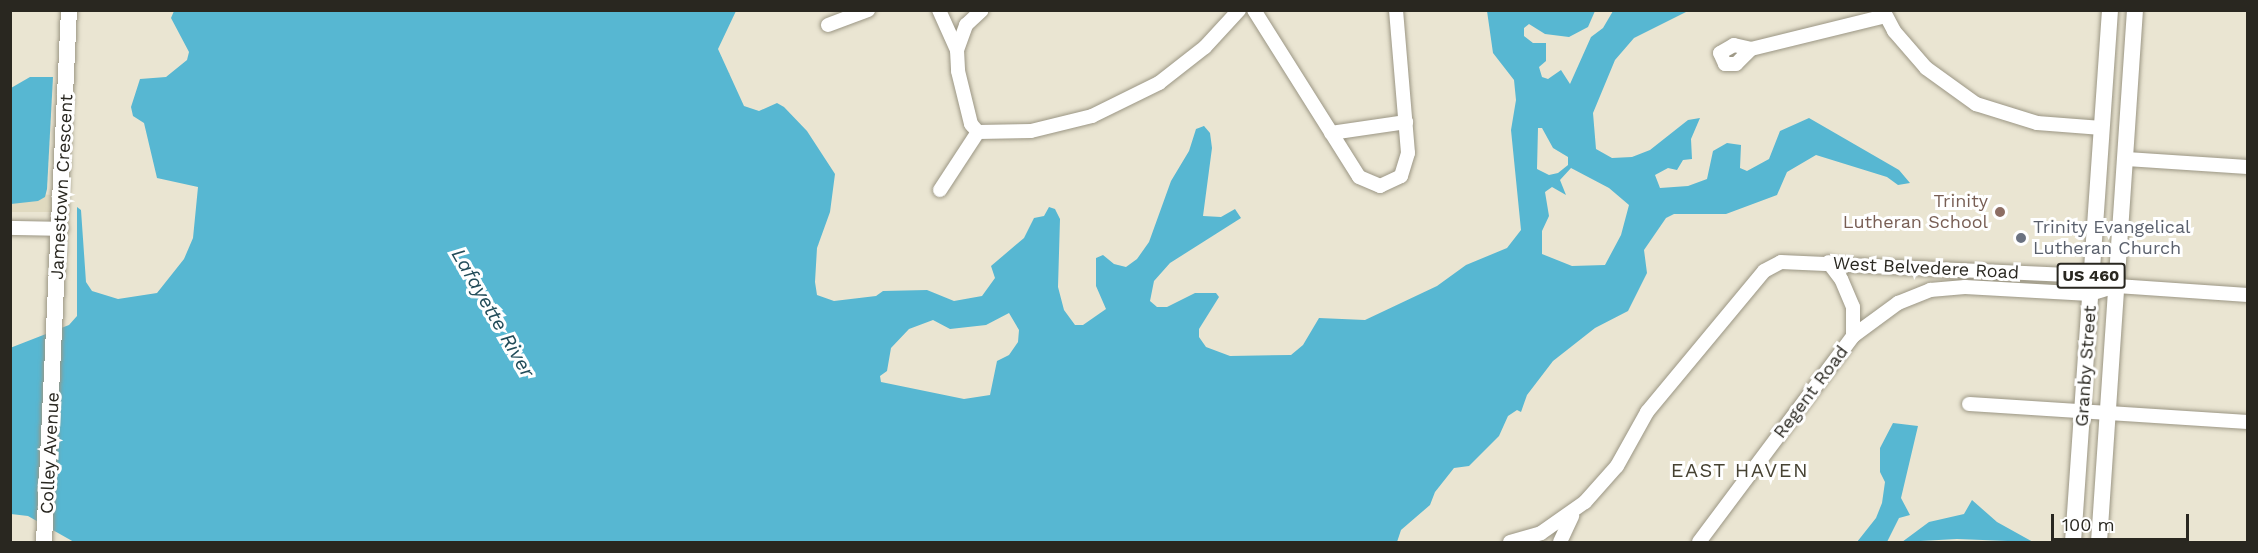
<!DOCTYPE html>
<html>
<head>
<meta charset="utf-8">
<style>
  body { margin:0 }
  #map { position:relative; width:2258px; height:553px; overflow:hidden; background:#eae5d2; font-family:"Work Sans",sans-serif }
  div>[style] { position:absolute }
  .built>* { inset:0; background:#e0dac0 }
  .water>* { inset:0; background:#57b7d2 }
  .roads { filter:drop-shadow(0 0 2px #9b9684) drop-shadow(0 0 2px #9b9684) }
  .minor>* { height:14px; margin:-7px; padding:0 7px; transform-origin:7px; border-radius:7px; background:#fff }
  .major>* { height:16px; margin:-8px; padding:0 8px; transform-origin:8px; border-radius:8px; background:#fff }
  .dots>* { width:16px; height:16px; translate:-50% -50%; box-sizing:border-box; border:3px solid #fff; border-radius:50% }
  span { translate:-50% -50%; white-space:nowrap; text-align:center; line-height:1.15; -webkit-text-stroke:6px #fff; paint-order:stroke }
  .shield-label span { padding:2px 4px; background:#fff; border:2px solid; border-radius:4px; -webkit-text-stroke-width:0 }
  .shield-label { font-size:16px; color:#292720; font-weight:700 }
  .street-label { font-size:18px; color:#292720 }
  .education-label { font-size:18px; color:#785e54 }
  .right { translate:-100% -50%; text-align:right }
  .worship-label { font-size:18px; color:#5b616d }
  .left { translate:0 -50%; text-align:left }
  .water-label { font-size:20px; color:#234d5a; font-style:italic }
  .neighbourhood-label { font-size:20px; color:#464232; letter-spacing:1.5px }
  .frame { position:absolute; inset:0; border:12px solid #292720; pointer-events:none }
  .scale { position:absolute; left:2051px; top:514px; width:138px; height:27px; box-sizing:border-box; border:3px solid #292720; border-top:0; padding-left:8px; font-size:18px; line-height:21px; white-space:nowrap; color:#292720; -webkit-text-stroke:4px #fff; paint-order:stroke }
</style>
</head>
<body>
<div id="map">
  <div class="built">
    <div style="clip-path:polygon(10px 191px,51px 195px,51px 212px,11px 212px)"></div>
  </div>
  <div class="water">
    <div style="clip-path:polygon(evenodd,174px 11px,736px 11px,718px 49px,744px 106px,759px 111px,777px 103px,784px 107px,807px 131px,835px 174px,830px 212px,817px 248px,815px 282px,817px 295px,834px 301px,876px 296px,883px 291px,927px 290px,954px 301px,982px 296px,995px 278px,991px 266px,1024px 238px,1034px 218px,1044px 216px,1049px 207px,1055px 209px,1060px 219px,1058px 287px,1064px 310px,1075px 325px,1083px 325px,1106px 309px,1096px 286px,1096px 258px,1103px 255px,1114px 264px,1126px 267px,1137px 259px,1149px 242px,1171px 181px,1189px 151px,1196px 129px,1204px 126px,1210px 133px,1212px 148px,1203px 216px,1221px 217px,1235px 209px,1241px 218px,1170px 263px,1154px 281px,1150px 301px,1157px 307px,1167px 307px,1195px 293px,1216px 293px,1219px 297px,1199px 329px,1199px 337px,1206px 347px,1230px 356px,1291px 355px,1303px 345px,1319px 318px,1365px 320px,1437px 286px,1466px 265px,1507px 248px,1521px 230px,1511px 130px,1516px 100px,1514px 80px,1493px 53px,1487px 11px,1595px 11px,1588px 27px,1569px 37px,1545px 34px,1529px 24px,1524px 28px,1524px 36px,1533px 43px,1546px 43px,1546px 61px,1539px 67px,1542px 77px,1548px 79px,1561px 70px,1570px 84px,1591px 37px,1603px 28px,1613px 11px,1688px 11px,1634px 38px,1615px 60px,1593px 113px,1596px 149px,1612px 158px,1632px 157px,1650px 150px,1688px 120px,1700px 118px,1691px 139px,1692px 159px,1683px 160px,1677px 170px,1668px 168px,1655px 175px,1660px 188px,1688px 186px,1707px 179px,1713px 151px,1727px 143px,1741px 145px,1740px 168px,1747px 171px,1769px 159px,1780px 131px,1809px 118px,1899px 170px,1910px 183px,1898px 185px,1887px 177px,1816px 155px,1787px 172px,1777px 195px,1726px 214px,1674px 214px,1666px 218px,1644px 250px,1647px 273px,1628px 311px,1595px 328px,1553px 361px,1527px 395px,1521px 412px,1517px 410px,1508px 416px,1499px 436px,1469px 466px,1454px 468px,1435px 492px,1430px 505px,1401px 530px,1397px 542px,74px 542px,28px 516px,11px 514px,10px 348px,69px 325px,77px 316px,77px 207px,81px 210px,86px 282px,92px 291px,118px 299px,157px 293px,184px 259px,193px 238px,198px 187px,157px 178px,144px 123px,133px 116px,131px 107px,140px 79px,166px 77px,187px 60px,189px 52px,171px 18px,174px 11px,1538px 128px,1542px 128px,1553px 148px,1568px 157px,1568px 165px,1558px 173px,1549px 175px,1537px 169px,1538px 128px,174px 11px,1571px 168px,1609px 188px,1629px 205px,1621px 235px,1605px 265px,1572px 266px,1542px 254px,1542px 231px,1549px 216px,1545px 192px,1552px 187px,1566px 195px,1560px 180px,1571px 168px,174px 11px,1009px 313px,1019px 330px,1018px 342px,1009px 355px,997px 361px,990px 395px,964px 399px,881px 382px,880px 376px,887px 371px,891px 348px,909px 329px,933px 320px,950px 329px,986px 325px,1009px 313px)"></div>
    <div style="clip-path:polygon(30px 77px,53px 77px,47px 189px,45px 197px,38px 201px,11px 204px,11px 88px)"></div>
    <div style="clip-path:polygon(1893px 423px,1918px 426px,1901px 498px,1910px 515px,1899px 518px,1887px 542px,1857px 542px,1876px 518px,1882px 503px,1885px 482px,1880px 472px,1880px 448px)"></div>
    <div style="clip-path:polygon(1972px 500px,1997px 522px,2033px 542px,1957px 539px,1902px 542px,1929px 522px,1964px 514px)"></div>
  </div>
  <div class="roads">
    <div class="minor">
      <div style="left:939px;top:10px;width:44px;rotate:65.8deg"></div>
      <div style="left:957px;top:50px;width:21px;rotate:87deg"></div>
      <div style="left:958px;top:71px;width:55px;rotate:76.2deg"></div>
      <div style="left:971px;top:124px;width:11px;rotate:49deg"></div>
      <div style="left:1254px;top:10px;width:197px;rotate:57.8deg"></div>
      <div style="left:1359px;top:177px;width:23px;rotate:23deg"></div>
      <div style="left:1380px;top:186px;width:23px;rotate:-25deg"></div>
      <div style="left:1401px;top:176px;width:24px;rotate:-73deg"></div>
      <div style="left:1408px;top:153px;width:144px;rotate:-94.8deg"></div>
      <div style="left:1883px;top:10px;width:24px;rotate:62deg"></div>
      <div style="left:1894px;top:31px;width:49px;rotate:49.1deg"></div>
      <div style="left:1926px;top:68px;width:62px;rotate:35.8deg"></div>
      <div style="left:1976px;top:104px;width:64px;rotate:17.3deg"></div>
      <div style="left:2037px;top:123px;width:65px;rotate:4.4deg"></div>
      <div style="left:828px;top:25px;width:43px;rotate:-20.6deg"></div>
      <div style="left:1734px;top:45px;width:17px;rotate:13deg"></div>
      <div style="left:1751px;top:49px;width:21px;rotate:135deg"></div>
      <div style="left:1736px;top:64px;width:11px;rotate:180deg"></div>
      <div style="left:1725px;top:64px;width:12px;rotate:-114deg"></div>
      <div style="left:1720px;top:53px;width:16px;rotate:-30deg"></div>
      <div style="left:1751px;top:49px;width:138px;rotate:-13.8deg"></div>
      <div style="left:957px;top:50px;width:27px;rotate:-70deg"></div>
      <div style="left:966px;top:25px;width:21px;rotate:-43deg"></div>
      <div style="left:978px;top:132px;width:53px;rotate:-1.1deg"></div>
      <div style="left:1031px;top:131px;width:63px;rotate:-13.8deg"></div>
      <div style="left:1092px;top:116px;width:75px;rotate:-26.2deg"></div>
      <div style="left:1159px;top:83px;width:58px;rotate:-38deg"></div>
      <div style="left:1205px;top:47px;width:50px;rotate:-47.4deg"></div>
      <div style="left:1331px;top:133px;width:76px;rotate:-8.3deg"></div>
      <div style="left:2126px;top:159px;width:122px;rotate:3.8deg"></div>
      <div style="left:940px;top:190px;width:69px;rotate:-56.8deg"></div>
      <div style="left:10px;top:228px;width:51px;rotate:1.1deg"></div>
      <div style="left:1853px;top:336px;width:56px;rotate:-36.3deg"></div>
      <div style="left:1898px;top:303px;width:35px;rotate:-22deg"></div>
      <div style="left:1930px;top:290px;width:35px;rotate:-5deg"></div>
      <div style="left:1965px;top:287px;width:125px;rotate:3.2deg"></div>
      <div style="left:2090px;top:294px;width:28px;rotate:-17deg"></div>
      <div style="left:1969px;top:404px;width:280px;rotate:3.7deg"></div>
      <div style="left:1510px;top:542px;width:32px;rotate:-16deg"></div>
      <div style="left:1541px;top:533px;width:54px;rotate:-35.2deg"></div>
      <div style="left:1585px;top:502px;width:48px;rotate:-48.4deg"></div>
      <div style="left:1617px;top:466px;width:62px;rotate:-60.9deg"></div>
      <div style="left:1647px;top:412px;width:183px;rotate:-50.3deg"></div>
      <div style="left:1764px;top:271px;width:19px;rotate:-28deg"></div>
      <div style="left:1781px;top:262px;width:310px;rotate:2.6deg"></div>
      <div style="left:2091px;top:276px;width:28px;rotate:21deg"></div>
      <div style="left:2117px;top:286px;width:131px;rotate:3.9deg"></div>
      <div style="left:1560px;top:542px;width:29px;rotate:-65deg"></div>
      <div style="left:1699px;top:542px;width:257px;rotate:-53.2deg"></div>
      <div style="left:1853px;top:336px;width:29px;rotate:-90deg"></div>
      <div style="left:1853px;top:307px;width:30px;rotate:-113deg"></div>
      <div style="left:1841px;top:279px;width:21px;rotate:-127deg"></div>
    </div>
    <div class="major">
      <div style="left:44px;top:542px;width:533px;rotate:-87.31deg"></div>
      <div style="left:2073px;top:542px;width:533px;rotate:-86.02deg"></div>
      <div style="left:2099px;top:542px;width:533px;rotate:-86.13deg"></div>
    </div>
  </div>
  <div class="dots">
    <div style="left:2000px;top:212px;background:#8d6e63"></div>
    <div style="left:2021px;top:238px;background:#6b7280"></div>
  </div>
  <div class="shield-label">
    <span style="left:2091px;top:276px">US 460</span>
  </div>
  <div class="street-label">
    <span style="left:62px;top:187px;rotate:-87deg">Jamestown Crescent</span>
    <span style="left:1926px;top:268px;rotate:3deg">West Belvedere Road</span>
    <span style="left:2086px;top:366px;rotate:-86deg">Granby Street</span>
    <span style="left:1811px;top:392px;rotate:-53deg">Regent Road</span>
    <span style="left:50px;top:453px;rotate:-87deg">Colley Avenue</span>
  </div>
  <div class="education-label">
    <span class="right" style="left:1988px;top:212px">Trinity<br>Lutheran School</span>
  </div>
  <div class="worship-label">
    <span class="left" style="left:2033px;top:238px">Trinity Evangelical<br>Lutheran Church</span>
  </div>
  <div class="water-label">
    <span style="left:493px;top:313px;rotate:60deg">Lafayette River</span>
  </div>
  <div class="neighbourhood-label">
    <span style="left:1740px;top:470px">EAST HAVEN</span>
  </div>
  <div class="frame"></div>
  <div class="scale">100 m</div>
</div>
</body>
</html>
